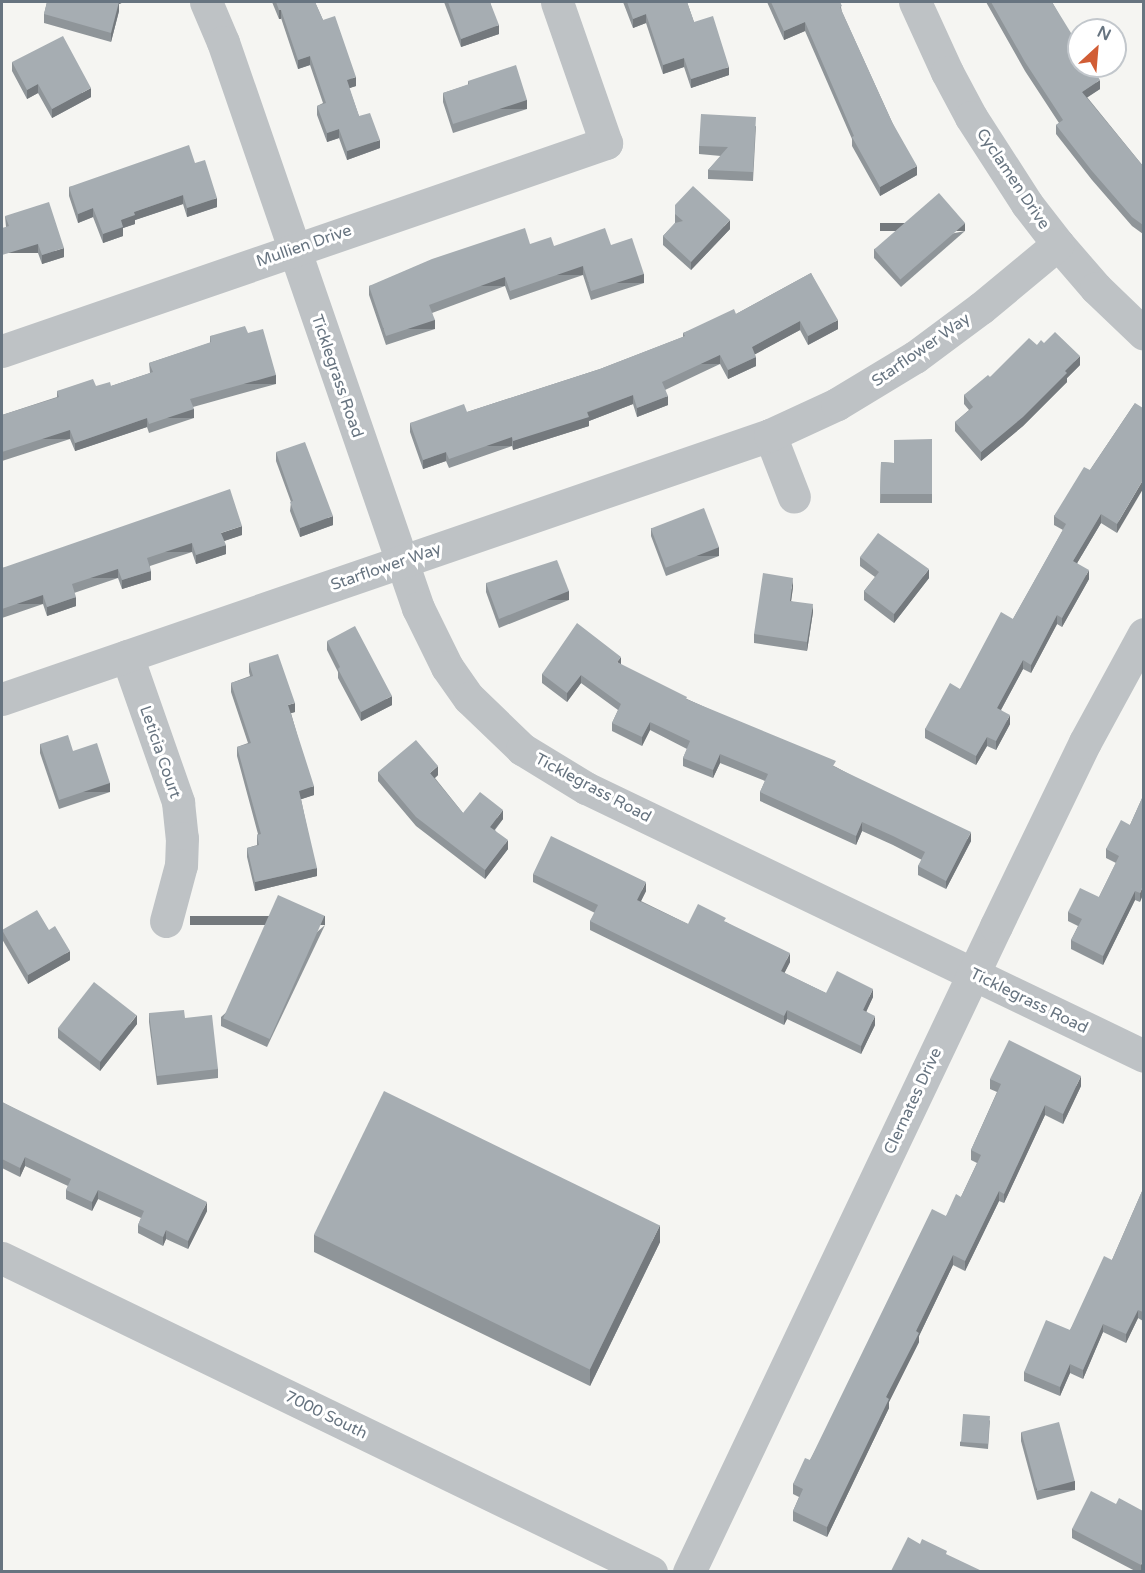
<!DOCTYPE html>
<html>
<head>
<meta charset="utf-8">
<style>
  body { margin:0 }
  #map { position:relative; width:1145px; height:1573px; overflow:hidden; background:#f5f5f2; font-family:"Varela Round",sans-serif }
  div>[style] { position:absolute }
  .minor>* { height:33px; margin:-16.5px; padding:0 16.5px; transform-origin:16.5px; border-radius:16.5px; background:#bec2c5 }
  .wall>* { inset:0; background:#8f9599 }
  .shaded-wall>* { inset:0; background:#74797d; transform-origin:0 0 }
  .building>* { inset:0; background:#a6adb2; transform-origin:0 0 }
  span { translate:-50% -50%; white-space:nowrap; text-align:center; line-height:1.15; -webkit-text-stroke:6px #fff; paint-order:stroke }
  .street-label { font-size:16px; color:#677480 }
  .frame { position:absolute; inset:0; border:3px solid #677480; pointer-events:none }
  .north { position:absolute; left:1067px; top:18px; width:60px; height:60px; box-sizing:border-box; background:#fff; border:2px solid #c2c7cc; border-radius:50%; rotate:26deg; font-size:16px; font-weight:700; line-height:24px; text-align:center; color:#677480 }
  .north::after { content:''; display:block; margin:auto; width:21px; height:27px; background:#d15d35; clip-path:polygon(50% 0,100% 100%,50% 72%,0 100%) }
</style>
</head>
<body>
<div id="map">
  <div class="minor">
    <div style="left:206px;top:2px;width:43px;rotate:67deg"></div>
    <div style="left:223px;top:42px;width:599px;rotate:70.99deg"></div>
    <div style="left:418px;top:608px;width:66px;rotate:63.8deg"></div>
    <div style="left:447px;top:667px;width:38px;rotate:55deg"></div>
    <div style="left:469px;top:698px;width:74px;rotate:43.9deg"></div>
    <div style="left:522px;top:749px;width:75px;rotate:31.4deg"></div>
    <div style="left:586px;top:788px;width:619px;rotate:25.65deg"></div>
    <div style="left:915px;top:2px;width:77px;rotate:65.4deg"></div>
    <div style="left:947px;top:72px;width:51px;rotate:61.9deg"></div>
    <div style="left:971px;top:117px;width:103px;rotate:57.2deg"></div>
    <div style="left:1027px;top:204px;width:51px;rotate:52.2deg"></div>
    <div style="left:1058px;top:244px;width:58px;rotate:49.2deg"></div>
    <div style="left:1096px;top:288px;width:66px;rotate:43.8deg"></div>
    <div style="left:2px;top:351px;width:639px;rotate:-19deg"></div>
    <div style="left:606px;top:143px;width:149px;rotate:-109.2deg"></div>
    <div style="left:770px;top:435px;width:66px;rotate:68.8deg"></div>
    <div style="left:127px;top:656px;width:155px;rotate:70.7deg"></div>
    <div style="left:178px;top:802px;width:36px;rotate:84deg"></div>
    <div style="left:182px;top:838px;width:27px;rotate:92deg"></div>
    <div style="left:181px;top:865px;width:58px;rotate:105deg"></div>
    <div style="left:2px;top:699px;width:812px;rotate:-18.97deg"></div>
    <div style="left:770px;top:435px;width:74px;rotate:-24.8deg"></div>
    <div style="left:837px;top:404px;width:91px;rotate:-31.1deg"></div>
    <div style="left:915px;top:357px;width:82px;rotate:-36.6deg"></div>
    <div style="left:981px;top:308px;width:100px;rotate:-39.7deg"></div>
    <div style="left:2px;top:1258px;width:721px;rotate:25.82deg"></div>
    <div style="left:689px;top:1572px;width:715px;rotate:-64.58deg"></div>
    <div style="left:996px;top:926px;width:204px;rotate:-64.2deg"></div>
    <div style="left:1085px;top:742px;width:123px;rotate:-61.4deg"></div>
  </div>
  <div class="wall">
    <div style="clip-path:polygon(47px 2px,124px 2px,119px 4px,119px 11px,111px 42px,44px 23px,44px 14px)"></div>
    <div style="clip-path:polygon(272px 2px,315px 2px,323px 20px,356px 86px,349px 88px,359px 116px,380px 148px,347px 160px,339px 138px,327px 142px,317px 115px,317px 106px,323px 103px,310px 65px,298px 69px,281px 18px,279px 19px)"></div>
    <div style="clip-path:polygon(444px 2px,490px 2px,499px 34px,461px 47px)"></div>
    <div style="clip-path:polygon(623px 2px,687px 2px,694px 22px,729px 75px,691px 88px,684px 67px,663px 74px,646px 23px,633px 28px)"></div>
    <div style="clip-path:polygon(767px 2px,840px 2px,842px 12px,892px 122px,917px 175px,880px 196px,852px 146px,852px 139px,805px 31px,784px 40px)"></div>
    <div style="clip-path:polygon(986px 2px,1052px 2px,1100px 89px,1087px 97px,1143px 166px,1143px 234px,1132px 226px,1092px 180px,1056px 134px,1056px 125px,1059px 123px,1025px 71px)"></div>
    <div style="clip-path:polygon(12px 62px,91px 97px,52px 118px,38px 93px,27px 99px,12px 71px)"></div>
    <div style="clip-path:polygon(468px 81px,527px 109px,453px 133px,443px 102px,443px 93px,468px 85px)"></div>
    <div style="clip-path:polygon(756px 126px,753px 181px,708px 179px,708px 170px,721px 156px,699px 154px,699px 146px)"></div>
    <div style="clip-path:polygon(195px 163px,217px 207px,187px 217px,183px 204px,135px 220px,135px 224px,123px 228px,123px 236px,103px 243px,93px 217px,78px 223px,69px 196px,69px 187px)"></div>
    <div style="clip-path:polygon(675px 205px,730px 229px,691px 270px,663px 245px,663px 236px,675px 223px)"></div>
    <div style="clip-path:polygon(5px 216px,64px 257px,42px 264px,38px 253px,6px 227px)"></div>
    <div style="clip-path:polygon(965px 231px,901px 287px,874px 258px,874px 249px)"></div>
    <div style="clip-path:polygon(530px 244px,554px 246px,611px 245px,644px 283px,591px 300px,583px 275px,510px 300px,505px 286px,432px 313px,435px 329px,386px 345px,369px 295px,369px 286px)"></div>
    <div style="clip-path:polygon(811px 273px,838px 329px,808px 345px,800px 330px,755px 354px,756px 366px,728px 379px,720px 364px,665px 390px,668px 405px,637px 417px,633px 404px,589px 421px,589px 426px,513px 450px,512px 446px,449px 468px,446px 461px,423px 469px,410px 432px,410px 423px,467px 412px,600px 369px,683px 337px,683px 333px,736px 314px)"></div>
    <div style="clip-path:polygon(248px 333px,276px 384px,193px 407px,194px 418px,149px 433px,147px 427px,75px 451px,70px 439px,2px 461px,2px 415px,57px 397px,57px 391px,96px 386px,111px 386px,150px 373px,149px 363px,210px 343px,210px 336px)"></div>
    <div style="clip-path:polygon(1044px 343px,1080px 365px,1067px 378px,1067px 382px,1023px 426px,981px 461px,955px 431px,955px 422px,969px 410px,964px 404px,964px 395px,1037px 345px)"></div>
    <div style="clip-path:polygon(1135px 403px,1117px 533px,1101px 523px,1077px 563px,1089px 579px,1062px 627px,1057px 624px,1031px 673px,1023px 669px,1001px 710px,1010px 724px,996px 750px,987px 746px,976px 765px,925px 738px,925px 729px,960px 689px,1013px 619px,1063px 530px,1054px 525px,1054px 516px,1090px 470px)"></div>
    <div style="clip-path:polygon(932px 439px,932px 503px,880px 503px,881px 462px,894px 463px)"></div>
    <div style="clip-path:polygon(276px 452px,333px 525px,300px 537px,290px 511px,291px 502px,276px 461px)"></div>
    <div style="clip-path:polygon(651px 528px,719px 556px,666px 576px,651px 536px)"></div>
    <div style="clip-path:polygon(242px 535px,224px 541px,226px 554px,196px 564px,192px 552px,150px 566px,151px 580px,122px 589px,118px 578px,74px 593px,76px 606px,47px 616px,43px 604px,2px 618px,2px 568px)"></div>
    <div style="clip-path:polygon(860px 557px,929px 578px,894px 623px,864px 600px,864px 591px,875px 577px,860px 566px)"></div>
    <div style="clip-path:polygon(486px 583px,569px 600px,499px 628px,486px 592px)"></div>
    <div style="clip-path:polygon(793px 587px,791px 601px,813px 612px,807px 651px,754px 643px,754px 634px)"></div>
    <div style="clip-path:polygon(327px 641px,392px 705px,361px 721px,338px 678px,338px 672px,327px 650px)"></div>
    <div style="clip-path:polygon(249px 663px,295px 712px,291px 713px,314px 795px,301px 799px,317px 876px,255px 891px,247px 857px,247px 848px,257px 845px,257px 835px,258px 834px,237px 756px,237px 747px,248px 743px,231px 692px,231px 683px,250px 676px,249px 672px)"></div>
    <div style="clip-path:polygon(621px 665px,687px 699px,836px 767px,971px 841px,946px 889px,918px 875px,918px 866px,922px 860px,893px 845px,862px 831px,856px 845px,760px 801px,760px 792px,765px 781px,720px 763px,713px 778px,683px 766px,683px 758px,687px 749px,650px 730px,642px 746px,612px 731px,612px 723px,618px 710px,581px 683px,567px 702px,542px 683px,542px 674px)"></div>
    <div style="clip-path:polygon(40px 744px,73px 751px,110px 792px,59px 809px,40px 753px)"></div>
    <div style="clip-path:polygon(378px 772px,438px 775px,435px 778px,463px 813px,503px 819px,495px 830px,508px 849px,485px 879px,416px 826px,378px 781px)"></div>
    <div style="clip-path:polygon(1143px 796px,1140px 902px,1135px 900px,1103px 965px,1071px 949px,1071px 940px,1078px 926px,1068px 921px,1068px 912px,1099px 897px,1116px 863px,1106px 858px,1106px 849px,1130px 825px)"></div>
    <div style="clip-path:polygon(533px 874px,646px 891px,641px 901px,688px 924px,726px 922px,790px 962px,784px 973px,826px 993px,873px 997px,866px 1011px,875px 1025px,861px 1054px,787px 1019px,784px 1025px,590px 930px,590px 921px,595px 913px,533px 882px)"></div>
    <div style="clip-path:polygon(325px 925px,267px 1047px,221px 1026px,221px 1017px)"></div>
    <div style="clip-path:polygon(2px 930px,49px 930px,70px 960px,28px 984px,2px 939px)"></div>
    <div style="clip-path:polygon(149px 1013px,185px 1018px,218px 1069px,218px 1078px,157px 1085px,149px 1022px)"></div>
    <div style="clip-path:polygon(137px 1024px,100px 1071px,58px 1038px,58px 1029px)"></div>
    <div style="clip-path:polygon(990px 1079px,1081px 1086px,1063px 1124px,1045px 1115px,1004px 1203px,999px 1201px,965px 1271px,953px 1265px,919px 1336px,919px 1342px,889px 1402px,889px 1408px,827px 1537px,793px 1521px,793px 1511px,799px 1497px,793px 1494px,793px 1484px,810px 1460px,946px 1216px,961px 1197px,977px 1163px,971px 1160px,971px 1150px,997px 1092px,990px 1089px)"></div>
    <div style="clip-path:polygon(2px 1102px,207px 1211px,188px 1249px,166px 1239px,163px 1246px,138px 1233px,138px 1225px,141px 1218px,98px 1199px,92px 1211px,66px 1199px,66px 1190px,68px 1186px,25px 1166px,20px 1177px,2px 1168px)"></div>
    <div style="clip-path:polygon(1143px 1189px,1143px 1321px,1138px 1318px,1126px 1343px,1103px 1332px,1083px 1379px,1070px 1373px,1060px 1396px,1024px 1381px,1024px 1372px,1070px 1330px,1112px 1260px)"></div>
    <div style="clip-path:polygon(314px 1235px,660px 1242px,590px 1386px,314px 1252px)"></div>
    <div style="clip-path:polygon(990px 1420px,988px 1449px,960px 1446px,960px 1442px)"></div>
    <div style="clip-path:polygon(1021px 1432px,1075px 1490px,1037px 1500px,1021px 1441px)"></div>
    <div style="clip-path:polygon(1116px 1504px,1143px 1569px,1142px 1572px,1137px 1572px,1072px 1538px,1072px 1529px)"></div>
  </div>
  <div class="shaded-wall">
    <div style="clip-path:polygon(117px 2px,124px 2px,119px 4px,119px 11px,111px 42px,111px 33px)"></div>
    <div style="left:279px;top:10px;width:2px;height:9px"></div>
    <div style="clip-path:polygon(646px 14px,646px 23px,633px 28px,633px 19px)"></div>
    <div style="clip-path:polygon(805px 22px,805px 31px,784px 40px,784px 31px)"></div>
    <div style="clip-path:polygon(499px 25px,499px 34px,461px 47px,461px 39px)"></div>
    <div style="clip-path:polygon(310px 56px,310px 65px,298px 69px,298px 60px)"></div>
    <div style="clip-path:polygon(684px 58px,684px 67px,663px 74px,663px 65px)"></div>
    <div style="clip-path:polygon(729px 67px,729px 75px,691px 88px,691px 79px)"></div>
    <div style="clip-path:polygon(356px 77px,356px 86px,347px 89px,347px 80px)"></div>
    <div style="clip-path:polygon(1100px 80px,1100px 89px,1082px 101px,1082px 92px)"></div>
    <div style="clip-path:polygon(38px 84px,38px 93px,27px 99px,27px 90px)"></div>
    <div style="clip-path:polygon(91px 88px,91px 97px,52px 118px,52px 109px)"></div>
    <div style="left:527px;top:100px;width:9px;height:78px;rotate:90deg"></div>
    <div style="clip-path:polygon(339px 129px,339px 138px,327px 142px,327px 133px)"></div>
    <div style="clip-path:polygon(380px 140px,380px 148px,347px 160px,347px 151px)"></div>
    <div style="clip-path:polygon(917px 166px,917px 175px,880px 196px,880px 187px)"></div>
    <div style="clip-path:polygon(183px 195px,183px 204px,135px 220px,135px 224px,123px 228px,123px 236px,103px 243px,103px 234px,121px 220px,134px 212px)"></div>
    <div style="clip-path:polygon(217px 198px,217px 207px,187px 217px,187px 208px)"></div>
    <div style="clip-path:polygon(93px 208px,93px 217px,78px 223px,78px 214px)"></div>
    <div style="clip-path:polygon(730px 220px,730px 229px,691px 270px,691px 262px)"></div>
    <div style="left:965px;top:223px;width:8px;height:85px;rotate:90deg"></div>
    <div style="left:38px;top:244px;width:9px;height:38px;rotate:90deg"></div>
    <div style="clip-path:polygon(64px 248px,64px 257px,42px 264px,42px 255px)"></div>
    <div style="left:583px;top:266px;width:9px;height:77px;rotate:90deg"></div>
    <div style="left:644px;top:274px;width:9px;height:56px;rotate:90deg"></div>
    <div style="left:505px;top:277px;width:9px;height:81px;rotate:90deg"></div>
    <div style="left:435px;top:320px;width:9px;height:52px;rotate:90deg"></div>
    <div style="clip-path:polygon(838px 320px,838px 329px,808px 345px,808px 336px)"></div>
    <div style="clip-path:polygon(800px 321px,800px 330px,752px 356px,752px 347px)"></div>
    <div style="left:720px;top:355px;width:9px;height:64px;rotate:90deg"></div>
    <div style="clip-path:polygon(1080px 356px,1080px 365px,1067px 378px,1067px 382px,1023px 426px,981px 461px,981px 452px)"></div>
    <div style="clip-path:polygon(756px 357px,756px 366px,728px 379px,728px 370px)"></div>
    <div style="left:276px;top:375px;width:9px;height:89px;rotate:90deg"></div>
    <div style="clip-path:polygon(633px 395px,633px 404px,589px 421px,589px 426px,513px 450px,513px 441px)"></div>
    <div style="clip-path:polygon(668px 396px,668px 405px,637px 417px,637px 408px)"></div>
    <div style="left:194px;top:409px;width:9px;height:47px;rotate:90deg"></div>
    <div style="clip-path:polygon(147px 418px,147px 427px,75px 451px,75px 443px)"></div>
    <div style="left:70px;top:430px;width:9px;height:71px;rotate:90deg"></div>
    <div style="left:512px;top:437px;width:9px;height:67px;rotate:90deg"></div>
    <div style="clip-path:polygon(446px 452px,446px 461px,423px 469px,423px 460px)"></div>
    <div style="clip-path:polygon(1143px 480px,1143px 489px,1117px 533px,1117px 524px)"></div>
    <div style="clip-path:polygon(1101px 514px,1101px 523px,1073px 570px,1073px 561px)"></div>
    <div style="clip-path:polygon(333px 516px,333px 525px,300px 537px,300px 528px)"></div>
    <div style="clip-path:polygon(242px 526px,242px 535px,221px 542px,221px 533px)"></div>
    <div style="left:192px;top:543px;width:9px;height:47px;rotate:90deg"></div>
    <div style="clip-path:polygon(226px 545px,226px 554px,196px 564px,196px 555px)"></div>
    <div style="left:719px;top:547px;width:9px;height:57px;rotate:90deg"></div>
    <div style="left:118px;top:569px;width:9px;height:48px;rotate:90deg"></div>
    <div style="clip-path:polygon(929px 569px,929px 578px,894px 623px,894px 614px)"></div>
    <div style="clip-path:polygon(1089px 570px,1089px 579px,1062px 627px,1062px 618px)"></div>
    <div style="clip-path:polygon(151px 571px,151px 580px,122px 589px,122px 580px)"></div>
    <div style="clip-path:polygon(793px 578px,793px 587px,790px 609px,790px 601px)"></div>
    <div style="left:569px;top:591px;width:9px;height:75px;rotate:90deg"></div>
    <div style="left:43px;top:595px;width:9px;height:43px;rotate:90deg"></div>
    <div style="clip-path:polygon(76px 597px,76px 606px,47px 616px,47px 607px)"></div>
    <div style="clip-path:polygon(813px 604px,813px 612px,807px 651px,807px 642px)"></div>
    <div style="clip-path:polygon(1057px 615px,1057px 624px,1031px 673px,1031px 665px)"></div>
    <div style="clip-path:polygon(621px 657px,621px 665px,617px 662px)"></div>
    <div style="clip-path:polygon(1023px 660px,1023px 669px,997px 717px,997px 708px)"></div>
    <div style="clip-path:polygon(581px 675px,581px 683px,567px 702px,567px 693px)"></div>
    <div style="clip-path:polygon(392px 696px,392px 705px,361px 721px,361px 712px)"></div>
    <div style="clip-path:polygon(295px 703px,295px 712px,288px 714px,288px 705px)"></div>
    <div style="clip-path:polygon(1010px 715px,1010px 724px,996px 750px,996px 741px)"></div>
    <div style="clip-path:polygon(650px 722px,650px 730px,642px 746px,642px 737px)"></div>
    <div style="clip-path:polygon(987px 737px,987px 746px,976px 765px,976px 756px)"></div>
    <div style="clip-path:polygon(720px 754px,720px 763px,713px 778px,713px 770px)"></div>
    <div style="clip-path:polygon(438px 766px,438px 775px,430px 782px,430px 773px)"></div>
    <div style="left:110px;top:783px;width:9px;height:54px;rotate:90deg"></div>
    <div style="clip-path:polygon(314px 786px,314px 795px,299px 800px,299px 791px)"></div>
    <div style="clip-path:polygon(503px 810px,503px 819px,490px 835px,490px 827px)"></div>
    <div style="clip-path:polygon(862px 822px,862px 831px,856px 845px,856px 836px)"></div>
    <div style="clip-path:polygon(971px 832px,971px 841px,946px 889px,946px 881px)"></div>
    <div style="clip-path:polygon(508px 840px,508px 849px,485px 879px,485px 870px)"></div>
    <div style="clip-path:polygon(317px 868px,317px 876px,255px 891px,255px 882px)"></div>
    <div style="clip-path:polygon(646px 882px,646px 891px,637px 909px,637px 900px)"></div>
    <div style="clip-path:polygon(1143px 886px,1143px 895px,1140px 902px,1140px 893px)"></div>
    <div style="clip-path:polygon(1135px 891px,1135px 900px,1103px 965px,1103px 956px)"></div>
    <div style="left:325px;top:916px;width:9px;height:135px;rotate:90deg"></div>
    <div style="clip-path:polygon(70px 951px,70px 960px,28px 984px,28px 975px)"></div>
    <div style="clip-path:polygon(790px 953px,790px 962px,781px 980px,781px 971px)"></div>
    <div style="clip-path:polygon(873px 989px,873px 997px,863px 1019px,863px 1010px)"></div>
    <div style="clip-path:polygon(787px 1010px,787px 1019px,784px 1025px,784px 1016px)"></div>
    <div style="clip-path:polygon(137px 1015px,137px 1024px,100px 1071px,100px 1062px)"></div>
    <div style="clip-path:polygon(875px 1016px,875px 1025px,861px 1054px,861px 1046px)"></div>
    <div style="clip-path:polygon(1081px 1076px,1081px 1086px,1063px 1124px,1063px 1114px)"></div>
    <div style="clip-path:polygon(1045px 1105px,1045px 1115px,1004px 1203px,1004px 1194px)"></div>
    <div style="clip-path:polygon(25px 1157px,25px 1166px,20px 1177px,20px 1168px)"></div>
    <div style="clip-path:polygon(98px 1190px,98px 1199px,92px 1211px,92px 1202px)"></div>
    <div style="clip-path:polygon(999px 1191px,999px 1201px,965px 1271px,965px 1261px)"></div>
    <div style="clip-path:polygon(207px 1202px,207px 1211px,188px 1249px,188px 1241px)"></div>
    <div style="clip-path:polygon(660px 1225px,660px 1242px,590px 1386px,590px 1369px)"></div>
    <div style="clip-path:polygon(166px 1230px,166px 1239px,163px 1246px,163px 1237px)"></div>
    <div style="clip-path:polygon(953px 1255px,953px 1265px,919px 1336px,919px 1342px,889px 1402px,889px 1408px,827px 1537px,827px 1527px,916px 1331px)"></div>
    <div style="clip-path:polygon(1138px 1310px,1138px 1318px,1126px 1343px,1126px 1334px)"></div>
    <div style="clip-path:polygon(1103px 1324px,1103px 1332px,1083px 1379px,1083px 1370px)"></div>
    <div style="clip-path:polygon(1070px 1364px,1070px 1373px,1060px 1396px,1060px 1387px)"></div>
    <div style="left:1075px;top:1481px;width:9px;height:39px;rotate:90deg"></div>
    <div style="clip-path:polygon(1143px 1560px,1143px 1569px,1142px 1572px,1141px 1572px,1141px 1565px)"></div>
  </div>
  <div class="building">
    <div style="clip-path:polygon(47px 2px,119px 2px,111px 33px,44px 14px)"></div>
    <div style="clip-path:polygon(276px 2px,315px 2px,323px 20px,335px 16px,356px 77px,347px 80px,359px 116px,370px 113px,380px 140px,347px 151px,339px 129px,327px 133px,317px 106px,326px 103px,310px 56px,298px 60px,281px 10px,279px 10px)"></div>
    <div style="clip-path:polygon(448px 2px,490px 2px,499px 25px,461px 39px)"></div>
    <div style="clip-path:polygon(627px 2px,687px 2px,694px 22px,713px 16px,729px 67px,691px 79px,684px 58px,663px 65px,646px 14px,633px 19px)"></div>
    <div style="clip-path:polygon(771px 2px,840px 2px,842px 6px,840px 7px,892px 122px,917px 166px,880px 187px,852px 137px,854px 136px,805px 22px,784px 31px)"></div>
    <div style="clip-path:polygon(991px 2px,1052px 2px,1079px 46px,1079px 66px,1091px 66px,1100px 80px,1082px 92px,1143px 166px,1143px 225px,1132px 217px,1092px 171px,1056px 125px,1063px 120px,1025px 62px)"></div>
    <div style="clip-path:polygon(63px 36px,91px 88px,52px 109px,38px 84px,27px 90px,12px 62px)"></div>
    <div style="clip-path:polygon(516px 65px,527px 100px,453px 124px,443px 93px,469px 84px,468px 81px)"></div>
    <div style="clip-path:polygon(701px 114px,756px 117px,753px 172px,708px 170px,728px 147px,699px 146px)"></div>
    <div style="clip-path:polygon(189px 145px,195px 163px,205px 160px,217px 198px,187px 208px,183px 195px,134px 212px,135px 215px,121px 220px,123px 227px,103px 234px,93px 208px,78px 214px,69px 187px)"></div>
    <div style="clip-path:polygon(693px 186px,730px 220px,691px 262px,663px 236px,675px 223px,683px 221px,675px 214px,675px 205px)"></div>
    <div style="left:939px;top:193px;width:40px;height:86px;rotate:49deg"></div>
    <div style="clip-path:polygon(49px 202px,64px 248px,42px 255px,38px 244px,2px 255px,2px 228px,9px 226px,5px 216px)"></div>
    <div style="clip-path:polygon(525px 228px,530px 244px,551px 237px,554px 246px,605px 228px,611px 245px,632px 238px,644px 274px,591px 291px,583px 266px,510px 291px,505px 277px,429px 305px,435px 320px,386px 336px,369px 286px,432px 259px)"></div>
    <div style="clip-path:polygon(811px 273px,838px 320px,808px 336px,800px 321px,752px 347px,756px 357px,728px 370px,720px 355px,662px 382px,668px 396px,637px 408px,633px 395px,587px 412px,589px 417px,513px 441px,512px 437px,449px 459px,446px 452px,423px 460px,410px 423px,464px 404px,467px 412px,600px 369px,685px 336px,683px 333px,734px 309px,736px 314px)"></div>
    <div style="clip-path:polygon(245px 326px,248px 333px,263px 329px,276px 375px,190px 399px,194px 409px,149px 424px,147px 418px,75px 443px,70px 430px,2px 452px,2px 415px,59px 397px,57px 391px,93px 379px,96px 386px,110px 382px,111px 386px,153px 372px,149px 363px,211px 342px,210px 336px)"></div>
    <div style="clip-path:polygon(1055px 332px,1080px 356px,1065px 371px,1067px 373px,1023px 417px,981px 452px,955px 422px,973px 407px,964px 395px,988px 375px,990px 377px,1029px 338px,1037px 345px,1041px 340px,1044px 343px)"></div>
    <div style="clip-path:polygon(1135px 403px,1143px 408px,1143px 480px,1117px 524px,1101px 514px,1073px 561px,1089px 570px,1062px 618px,1057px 615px,1031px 665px,1023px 660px,997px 708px,1010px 715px,996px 741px,987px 737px,976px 756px,925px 729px,950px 683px,960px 689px,1001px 612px,1013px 619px,1066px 524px,1054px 516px,1084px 467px,1090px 470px)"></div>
    <div style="clip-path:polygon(932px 439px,932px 494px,880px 494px,881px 462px,894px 463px,894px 440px)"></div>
    <div style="clip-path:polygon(305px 442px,333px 516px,300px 528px,290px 502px,293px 501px,276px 452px)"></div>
    <div style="clip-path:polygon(230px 489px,242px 526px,221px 533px,226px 545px,196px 555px,192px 543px,147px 558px,151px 571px,122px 580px,118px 569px,72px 584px,76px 597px,47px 607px,43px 595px,2px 609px,2px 568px)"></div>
    <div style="left:704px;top:508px;width:42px;height:57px;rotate:69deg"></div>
    <div style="clip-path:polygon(878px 533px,929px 569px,894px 614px,864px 591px,879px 572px,860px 557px)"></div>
    <div style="clip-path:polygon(557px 560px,569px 591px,499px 619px,486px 583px)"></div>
    <div style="clip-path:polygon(763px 573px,793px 578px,790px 601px,813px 604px,807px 642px,754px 634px)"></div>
    <div style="clip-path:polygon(577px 623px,621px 657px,617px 662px,687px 697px,686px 699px,836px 761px,833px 766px,971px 832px,946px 881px,918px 866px,925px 852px,893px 836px,862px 822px,856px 836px,760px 792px,768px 774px,720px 754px,713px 770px,683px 758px,690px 741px,650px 722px,642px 737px,612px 723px,621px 704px,581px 675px,567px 693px,542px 674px)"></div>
    <div style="clip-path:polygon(355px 626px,392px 696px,361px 712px,338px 669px,340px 667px,327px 641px)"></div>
    <div style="clip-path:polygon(278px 654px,295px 703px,288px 705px,314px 786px,299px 791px,317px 868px,255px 882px,247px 848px,259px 845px,257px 835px,261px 834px,237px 747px,251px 743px,231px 683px,253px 676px,249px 663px)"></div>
    <div style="clip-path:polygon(68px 735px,73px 751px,97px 743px,110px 783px,59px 800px,40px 744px)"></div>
    <div style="clip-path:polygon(416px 740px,438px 766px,430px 773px,463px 813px,480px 792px,503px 810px,490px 827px,508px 840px,485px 870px,416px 817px,378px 772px)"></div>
    <div style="clip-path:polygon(1143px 796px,1143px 886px,1140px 893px,1135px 891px,1103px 956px,1071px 940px,1082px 919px,1068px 912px,1080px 888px,1099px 897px,1119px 856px,1106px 849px,1121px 820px,1130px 825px)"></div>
    <div style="clip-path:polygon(551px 836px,646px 882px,637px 900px,688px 924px,698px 904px,726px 918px,724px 921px,790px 953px,781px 971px,826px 993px,837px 971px,873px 989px,863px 1010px,875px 1016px,861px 1046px,787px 1010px,784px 1016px,590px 921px,598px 905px,533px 874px)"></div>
    <div style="left:278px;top:895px;width:51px;height:135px;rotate:24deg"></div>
    <div style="clip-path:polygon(37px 910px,49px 930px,55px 926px,70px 951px,28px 975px,2px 930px)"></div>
    <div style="left:94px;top:982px;width:54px;height:59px;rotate:38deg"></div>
    <div style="clip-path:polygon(184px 1010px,185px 1018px,212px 1015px,218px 1069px,157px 1076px,149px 1013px)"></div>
    <div style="clip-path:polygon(1009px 1040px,1081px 1076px,1063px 1114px,1045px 1105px,1004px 1194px,999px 1191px,965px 1261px,953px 1255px,916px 1331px,919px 1333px,886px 1397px,889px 1399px,827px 1527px,793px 1511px,803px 1489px,793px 1484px,805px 1458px,810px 1460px,932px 1209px,946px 1216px,956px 1194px,961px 1197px,981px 1155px,971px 1150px,1001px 1084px,990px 1079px)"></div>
    <div style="left:384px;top:1091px;width:307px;height:160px;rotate:26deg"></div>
    <div style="clip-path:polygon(2px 1102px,207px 1202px,188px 1241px,166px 1230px,163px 1237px,138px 1225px,144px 1211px,98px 1190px,92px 1202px,66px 1190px,71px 1179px,25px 1157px,20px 1168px,2px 1159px)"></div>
    <div style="clip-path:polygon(1143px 1189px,1143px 1312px,1138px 1310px,1126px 1334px,1103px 1324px,1083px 1370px,1070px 1364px,1060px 1387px,1024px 1372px,1046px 1320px,1070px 1330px,1104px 1256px,1112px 1260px)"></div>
    <div style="left:963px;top:1414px;width:27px;height:28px;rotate:4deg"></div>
    <div style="left:1059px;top:1422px;width:61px;height:39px;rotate:75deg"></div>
    <div style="clip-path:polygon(1091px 1491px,1116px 1504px,1119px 1498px,1143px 1511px,1143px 1560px,1141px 1565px,1072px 1529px)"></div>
    <div style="clip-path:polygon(908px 1537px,920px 1544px,922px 1539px,947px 1551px,946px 1554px,984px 1572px,892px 1572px,891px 1571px)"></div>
  </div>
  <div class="street-label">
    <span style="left:1013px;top:179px;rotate:56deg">Cyclamen Drive</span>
    <span style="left:304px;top:246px;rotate:-19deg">Mullien Drive</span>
    <span style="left:921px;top:350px;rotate:-35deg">Starflower Way</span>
    <span style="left:337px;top:376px;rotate:71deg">Ticklegrass Road</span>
    <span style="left:386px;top:567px;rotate:-19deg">Starflower Way</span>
    <span style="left:160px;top:752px;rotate:71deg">Leticia Court</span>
    <span style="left:593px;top:788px;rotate:28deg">Ticklegrass Road</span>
    <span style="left:1029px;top:1001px;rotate:26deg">Ticklegrass Road</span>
    <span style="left:913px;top:1101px;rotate:-65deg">Clernates Drive</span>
    <span style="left:326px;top:1415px;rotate:26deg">7000 South</span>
  </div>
  <div class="frame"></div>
  <div class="north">N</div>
</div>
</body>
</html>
